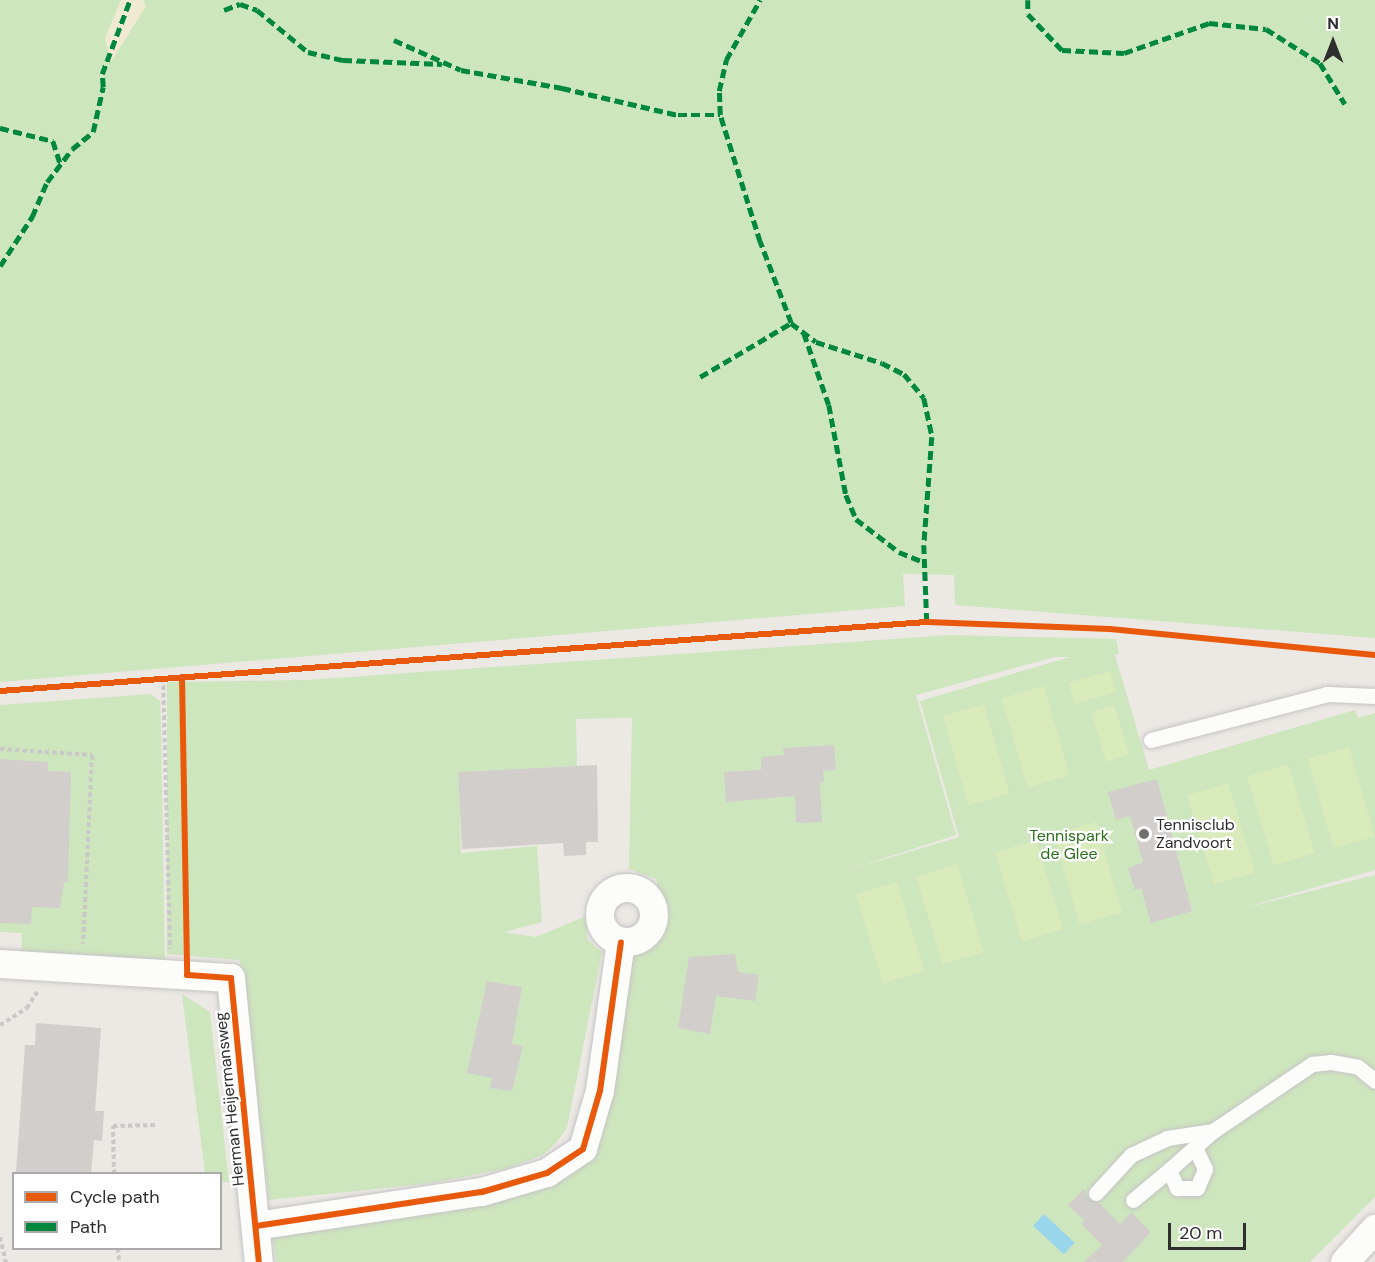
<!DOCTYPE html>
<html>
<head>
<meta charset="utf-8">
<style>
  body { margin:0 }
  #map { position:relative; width:1375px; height:1262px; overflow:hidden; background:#ece8e4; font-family:"DM Sans",sans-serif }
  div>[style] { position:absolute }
  .green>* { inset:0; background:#cee6be }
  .sand>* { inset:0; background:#f0ead3 }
  .pitch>* { inset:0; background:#d9eabb; transform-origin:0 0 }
  .water>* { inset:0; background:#99d6ec; transform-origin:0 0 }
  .building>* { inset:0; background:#d1cecb }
  .path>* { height:4px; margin-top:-2px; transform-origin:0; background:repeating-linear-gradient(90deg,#c9c9c8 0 4.5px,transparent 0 7.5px) }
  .roads { filter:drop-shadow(0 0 2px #c5c4c5) drop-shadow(0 0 2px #c5c4c5) }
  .service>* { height:15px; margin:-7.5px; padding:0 7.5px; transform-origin:7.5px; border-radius:7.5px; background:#fcfcfb }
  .minor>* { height:28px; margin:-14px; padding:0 14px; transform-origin:14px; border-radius:14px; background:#fcfcfb }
  .minor>.ring { margin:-14px; padding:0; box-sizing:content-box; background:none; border:28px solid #fcfcfb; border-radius:50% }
  .quiet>* { height:4.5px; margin-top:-2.25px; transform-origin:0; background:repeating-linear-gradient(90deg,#00873e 0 9px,transparent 0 13.5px) }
  .cycleway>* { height:6px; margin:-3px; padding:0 3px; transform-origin:3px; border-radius:3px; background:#e8590c }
  .dots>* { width:16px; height:16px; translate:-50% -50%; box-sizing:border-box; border:3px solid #fff; border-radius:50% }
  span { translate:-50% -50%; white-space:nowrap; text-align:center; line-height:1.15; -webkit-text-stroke:4.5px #fff; paint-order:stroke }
  .poi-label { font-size:16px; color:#2e2e2e }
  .left { translate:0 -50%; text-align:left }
  .park-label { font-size:16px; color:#2c6e1b }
  .street-label { font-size:16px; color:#2e2e2e }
  .legend { position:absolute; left:12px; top:1172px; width:210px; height:78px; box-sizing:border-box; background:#fff; border:2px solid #ababab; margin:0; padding:8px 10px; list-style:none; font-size:18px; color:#2e2e2e }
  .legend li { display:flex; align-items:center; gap:12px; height:30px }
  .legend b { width:30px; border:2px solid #ababab }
  .north { position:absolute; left:1303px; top:12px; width:60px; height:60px; -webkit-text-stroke:4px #fff; paint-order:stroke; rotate:0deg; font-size:16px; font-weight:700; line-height:24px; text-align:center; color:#2e2e2e }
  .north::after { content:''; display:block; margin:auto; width:21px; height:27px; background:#2e2e2e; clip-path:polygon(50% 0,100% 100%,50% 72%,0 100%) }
  .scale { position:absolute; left:1168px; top:1223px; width:78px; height:27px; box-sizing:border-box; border:3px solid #2e2e2e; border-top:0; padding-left:8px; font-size:18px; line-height:21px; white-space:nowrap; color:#2e2e2e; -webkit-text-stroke:4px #fff; paint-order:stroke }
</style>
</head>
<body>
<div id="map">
  <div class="green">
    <div style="clip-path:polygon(0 0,1375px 0,1375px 638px,955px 605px,954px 575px,903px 574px,905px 606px,0 682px)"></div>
    <div style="clip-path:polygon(evenodd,950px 635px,1116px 639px,1119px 654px,1115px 655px,1149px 770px,1355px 710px,1358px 718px,1375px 713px,1375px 870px,1240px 909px,1375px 875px,1375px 1197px,1310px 1262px,276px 1262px,272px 1228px,565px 1165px,630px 952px,642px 951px,652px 942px,663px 911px,656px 879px,629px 869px,632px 718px,576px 719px,577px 766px,459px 773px,461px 853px,537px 846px,542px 922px,504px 932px,536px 937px,586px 916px,587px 939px,602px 952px,567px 1128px,557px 1142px,543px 1155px,508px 1168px,433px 1183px,269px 1200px,240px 960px,167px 954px,167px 682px,306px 680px,950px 635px,1055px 657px,1070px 657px,920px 701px,959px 837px,848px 870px,956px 835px,916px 695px,1055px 657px)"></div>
    <div style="clip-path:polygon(150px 694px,160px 701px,161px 725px,165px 962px,21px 954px,22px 933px,0 932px,0 705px)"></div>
    <div style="clip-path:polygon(182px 994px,210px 1012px,229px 1182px,221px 1183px,220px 1174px,205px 1173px)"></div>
  </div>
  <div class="sand">
    <div style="clip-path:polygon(121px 0,143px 0,146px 6px,111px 62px,105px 38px)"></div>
  </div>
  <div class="pitch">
    <div style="left:1110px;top:671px;width:22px;height:43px;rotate:74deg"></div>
    <div style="left:1044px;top:686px;width:93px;height:44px;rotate:74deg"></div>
    <div style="left:984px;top:704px;width:93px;height:43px;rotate:74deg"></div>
    <div style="left:1114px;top:705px;width:52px;height:24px;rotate:73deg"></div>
    <div style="left:1349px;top:747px;width:93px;height:43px;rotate:74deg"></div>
    <div style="left:1288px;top:764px;width:93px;height:43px;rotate:73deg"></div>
    <div style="left:1228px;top:783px;width:93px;height:43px;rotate:73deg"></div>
    <div style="left:1096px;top:822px;width:94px;height:44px;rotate:74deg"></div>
    <div style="left:1036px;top:840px;width:93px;height:43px;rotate:73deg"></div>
    <div style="left:957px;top:864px;width:92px;height:43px;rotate:73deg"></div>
    <div style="left:897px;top:882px;width:93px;height:43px;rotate:73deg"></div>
  </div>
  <div class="water">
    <div style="left:1044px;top:1214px;width:42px;height:16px;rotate:43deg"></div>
  </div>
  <div class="building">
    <div style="clip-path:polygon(834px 745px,836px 770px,823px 771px,824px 782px,820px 783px,822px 822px,796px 823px,795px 796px,726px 802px,724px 772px,761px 770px,761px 757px,784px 755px,783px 748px)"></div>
    <div style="clip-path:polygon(0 759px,48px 762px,48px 771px,71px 772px,68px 882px,64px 882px,60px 908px,32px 907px,31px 924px,0 923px)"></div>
    <div style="clip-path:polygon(597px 765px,598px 842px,586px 842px,586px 855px,564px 856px,563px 843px,462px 849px,458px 772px)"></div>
    <div style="clip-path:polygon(1157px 779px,1192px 911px,1151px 923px,1141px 888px,1135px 890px,1128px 868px,1143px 862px,1130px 816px,1116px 820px,1108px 792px)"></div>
    <div style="clip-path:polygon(735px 954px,738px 972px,759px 975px,755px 1001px,716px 996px,710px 1034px,678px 1028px,689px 957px)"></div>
    <div style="clip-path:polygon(487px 981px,522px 987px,512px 1044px,523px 1046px,512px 1091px,490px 1088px,492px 1078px,467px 1073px)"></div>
    <div style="clip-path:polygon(36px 1023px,101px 1028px,95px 1111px,104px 1111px,102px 1141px,94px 1140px,91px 1173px,16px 1173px,25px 1045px,35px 1045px)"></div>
    <div style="clip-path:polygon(1084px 1189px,1089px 1200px,1098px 1202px,1120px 1224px,1131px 1212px,1151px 1232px,1123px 1262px,1084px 1262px,1102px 1245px,1081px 1224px,1084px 1220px,1068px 1205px)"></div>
  </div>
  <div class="path">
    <div style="left:163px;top:678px;width:271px;rotate:88.5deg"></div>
    <div style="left:0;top:749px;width:92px;rotate:3.7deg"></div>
    <div style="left:92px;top:755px;width:189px;rotate:92.7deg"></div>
    <div style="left:0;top:1025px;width:32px;rotate:-32deg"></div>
    <div style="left:27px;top:1008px;width:19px;rotate:-58deg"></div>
    <div style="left:114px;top:1174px;width:48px;rotate:-91.2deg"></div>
    <div style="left:113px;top:1126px;width:44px;rotate:-1.3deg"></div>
    <div style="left:0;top:1237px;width:26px;rotate:77deg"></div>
    <div style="left:118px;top:1248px;width:14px;rotate:86deg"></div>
  </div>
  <div class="roads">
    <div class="service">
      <div style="left:1151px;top:740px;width:182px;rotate:-14.6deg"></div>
      <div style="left:1327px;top:694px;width:48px;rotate:2.4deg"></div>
      <div style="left:1213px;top:1131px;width:120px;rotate:-34.1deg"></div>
      <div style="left:1312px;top:1064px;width:19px;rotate:-6deg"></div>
      <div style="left:1331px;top:1062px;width:27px;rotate:10deg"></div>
      <div style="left:1358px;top:1067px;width:22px;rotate:39deg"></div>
      <div style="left:1096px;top:1193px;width:52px;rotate:-47.4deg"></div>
      <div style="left:1131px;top:1155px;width:40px;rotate:-25deg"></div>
      <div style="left:1167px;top:1138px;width:47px;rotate:-8.7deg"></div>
      <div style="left:1213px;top:1131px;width:59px;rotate:138.4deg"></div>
      <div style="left:1133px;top:1200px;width:47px;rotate:-39.8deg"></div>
      <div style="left:1169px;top:1170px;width:20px;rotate:66deg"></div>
      <div style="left:1177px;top:1188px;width:20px"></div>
      <div style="left:1197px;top:1188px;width:21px;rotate:-67deg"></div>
      <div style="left:1205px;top:1169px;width:21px;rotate:-115deg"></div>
    </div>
    <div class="minor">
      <div class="ring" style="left:600px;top:888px;width:26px;height:26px"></div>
      <div style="left:0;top:964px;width:231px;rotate:3.5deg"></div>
      <div style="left:231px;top:978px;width:285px;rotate:84.4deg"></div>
      <div style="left:256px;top:1226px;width:229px;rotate:-8.6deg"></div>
      <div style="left:482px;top:1192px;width:68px;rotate:-16.3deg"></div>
      <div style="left:547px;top:1173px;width:43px;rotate:-33.7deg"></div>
      <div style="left:583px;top:1149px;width:60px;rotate:-73.7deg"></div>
      <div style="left:600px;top:1091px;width:150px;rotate:-82deg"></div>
      <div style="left:1345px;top:1262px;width:45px;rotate:-47.7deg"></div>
    </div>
  </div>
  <div class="quiet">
    <div style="left:1028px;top:0;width:14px;rotate:90deg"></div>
    <div style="left:1028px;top:14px;width:50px;rotate:46.6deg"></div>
    <div style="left:1062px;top:50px;width:62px;rotate:2.8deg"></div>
    <div style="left:1124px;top:53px;width:90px;rotate:-19.4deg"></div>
    <div style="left:1209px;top:23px;width:57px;rotate:6deg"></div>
    <div style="left:1266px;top:29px;width:64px;rotate:32.2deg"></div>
    <div style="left:1320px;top:63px;width:48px;rotate:58.6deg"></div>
    <div style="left:224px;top:10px;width:17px;rotate:-21deg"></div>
    <div style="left:240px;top:4px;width:18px;rotate:19deg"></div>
    <div style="left:257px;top:10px;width:66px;rotate:39.5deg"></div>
    <div style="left:308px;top:52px;width:36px;rotate:13deg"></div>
    <div style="left:343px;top:60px;width:99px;rotate:2.3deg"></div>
    <div style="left:394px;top:40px;width:73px;rotate:24.1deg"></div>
    <div style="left:461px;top:70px;width:103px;rotate:10.1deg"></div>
    <div style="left:562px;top:88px;width:119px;rotate:13.1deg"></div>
    <div style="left:678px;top:115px;width:42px"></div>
    <div style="left:0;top:128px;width:55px;rotate:13.8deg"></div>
    <div style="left:53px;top:141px;width:25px;rotate:72deg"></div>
    <div style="left:0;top:266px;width:59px;rotate:-56.9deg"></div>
    <div style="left:32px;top:217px;width:38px;rotate:-67deg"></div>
    <div style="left:47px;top:182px;width:41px;rotate:-52.9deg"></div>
    <div style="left:72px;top:149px;width:27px;rotate:-39deg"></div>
    <div style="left:93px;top:132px;width:46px;rotate:-77.5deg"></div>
    <div style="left:103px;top:87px;width:13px;rotate:-94deg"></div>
    <div style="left:102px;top:74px;width:79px;rotate:-69.3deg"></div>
    <div style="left:791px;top:323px;width:31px;rotate:37deg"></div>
    <div style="left:816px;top:342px;width:69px;rotate:17.7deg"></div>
    <div style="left:882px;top:363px;width:25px;rotate:27deg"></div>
    <div style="left:904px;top:374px;width:31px;rotate:50deg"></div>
    <div style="left:924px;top:398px;width:40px;rotate:78deg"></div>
    <div style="left:932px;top:437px;width:108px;rotate:94.2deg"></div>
    <div style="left:924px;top:545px;width:77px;rotate:87.8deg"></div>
    <div style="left:804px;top:333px;width:76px;rotate:70.9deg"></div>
    <div style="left:829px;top:405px;width:92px;rotate:79.3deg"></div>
    <div style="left:846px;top:495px;width:26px;rotate:67deg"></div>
    <div style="left:856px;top:519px;width:54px;rotate:37.5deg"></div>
    <div style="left:899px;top:552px;width:27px;rotate:22deg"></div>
    <div style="left:700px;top:377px;width:106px;rotate:-30.7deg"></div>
    <div style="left:791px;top:323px;width:87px;rotate:-110.9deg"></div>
    <div style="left:760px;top:242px;width:133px;rotate:-107.5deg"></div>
    <div style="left:720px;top:115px;width:24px;rotate:-92deg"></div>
    <div style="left:719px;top:91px;width:32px;rotate:-77deg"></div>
    <div style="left:726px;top:60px;width:69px;rotate:-60.5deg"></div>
  </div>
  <div class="cycleway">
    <div style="left:182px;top:677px;width:298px;rotate:89deg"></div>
    <div style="left:187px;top:975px;width:44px;rotate:3.9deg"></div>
    <div style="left:231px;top:978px;width:285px;rotate:84.4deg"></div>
    <div style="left:0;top:691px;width:930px;rotate:-4.26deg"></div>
    <div style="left:927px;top:622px;width:183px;rotate:2.2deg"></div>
    <div style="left:1110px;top:629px;width:266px;rotate:5.6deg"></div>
    <div style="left:256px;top:1226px;width:229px;rotate:-8.6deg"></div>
    <div style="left:482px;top:1192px;width:68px;rotate:-16.3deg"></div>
    <div style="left:547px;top:1173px;width:43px;rotate:-33.7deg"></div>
    <div style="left:583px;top:1149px;width:60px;rotate:-73.7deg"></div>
    <div style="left:600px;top:1091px;width:150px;rotate:-82deg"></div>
  </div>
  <div class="dots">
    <div style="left:1144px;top:834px;background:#706f6e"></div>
  </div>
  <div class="poi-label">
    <span class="left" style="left:1156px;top:834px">Tennisclub<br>Zandvoort</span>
  </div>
  <div class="park-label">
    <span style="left:1069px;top:845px">Tennispark<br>de Glee</span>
  </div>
  <div class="street-label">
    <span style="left:230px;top:1099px;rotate:-96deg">Herman Heijermansweg</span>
  </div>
  <ul class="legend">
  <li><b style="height:8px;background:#e8590c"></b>Cycle path</li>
  <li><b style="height:8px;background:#00873e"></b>Path</li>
  </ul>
  <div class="north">N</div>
  <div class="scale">20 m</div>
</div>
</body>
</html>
